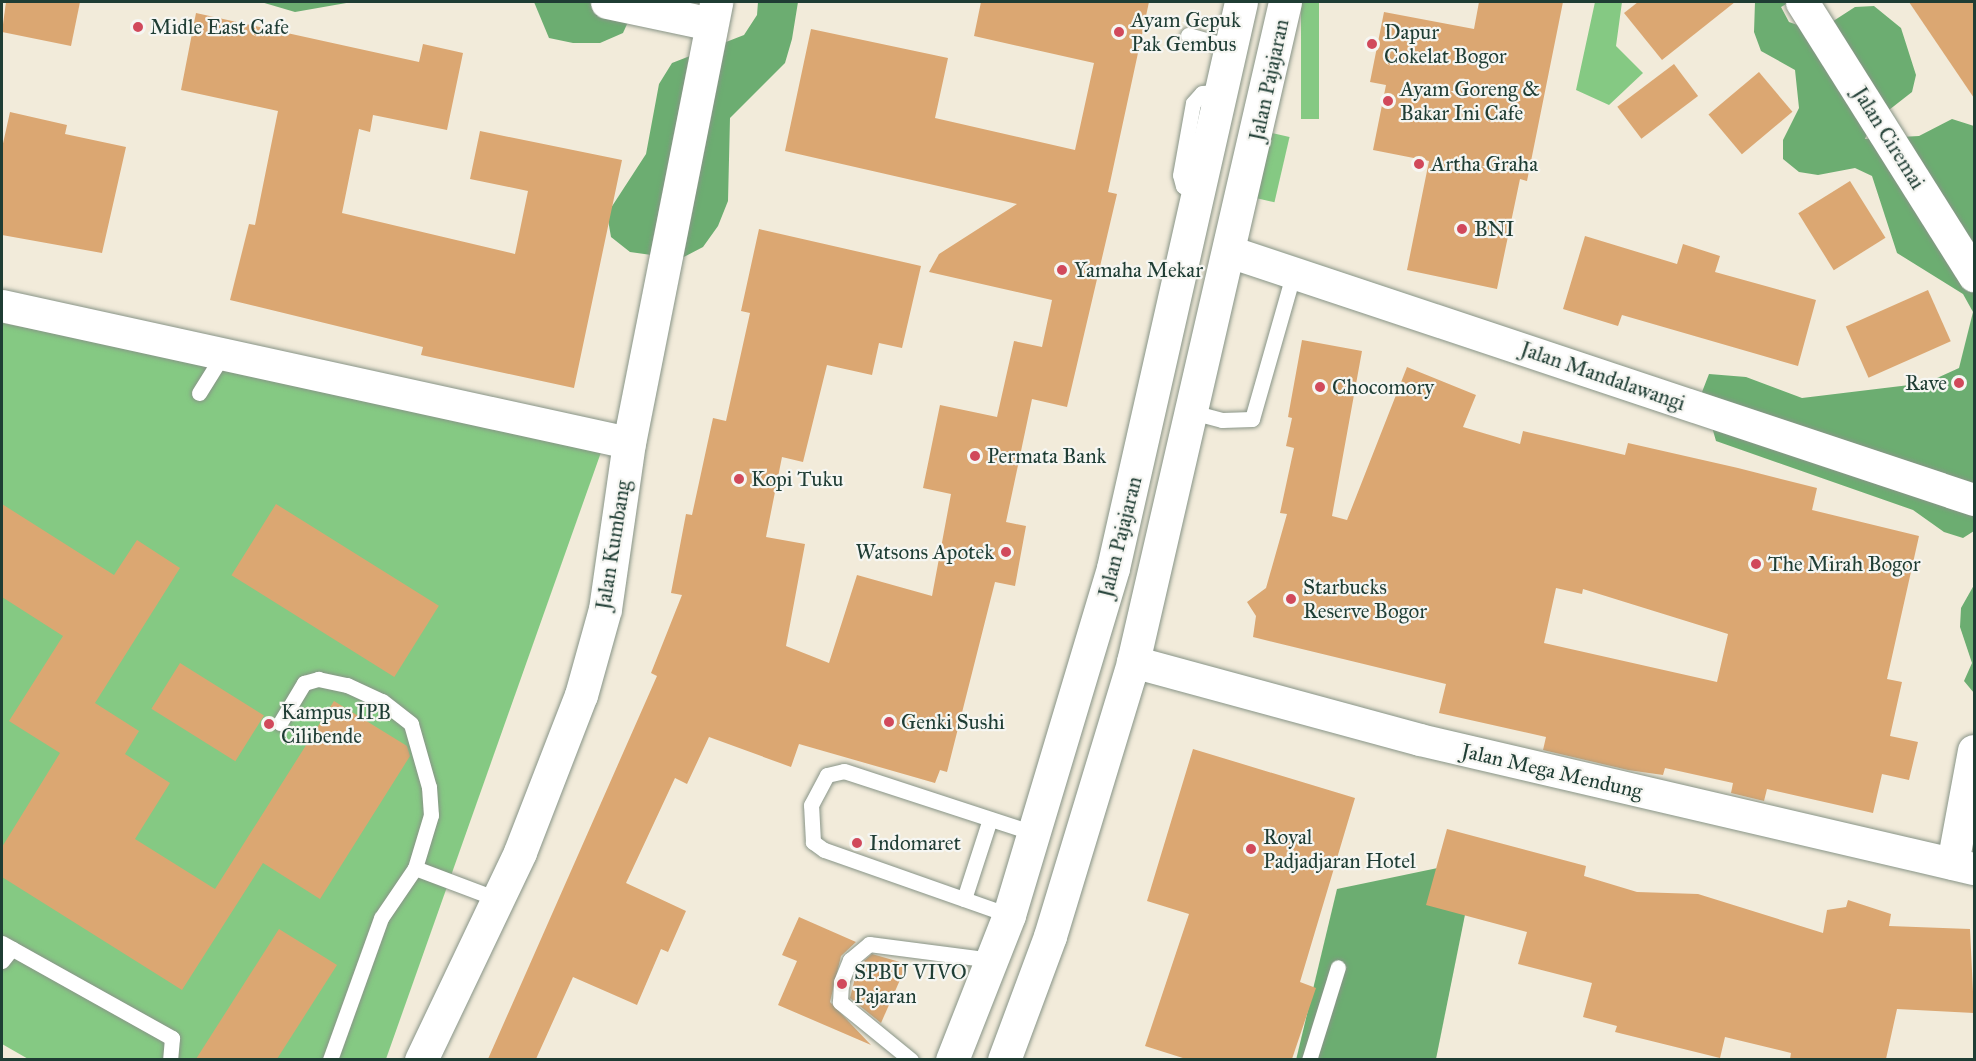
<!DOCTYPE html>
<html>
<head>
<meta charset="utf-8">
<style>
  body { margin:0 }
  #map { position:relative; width:1976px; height:1061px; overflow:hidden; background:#f2ebda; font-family:"IM FELL Great Primer",serif }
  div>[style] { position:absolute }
  .green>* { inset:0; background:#85c983; transform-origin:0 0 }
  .forest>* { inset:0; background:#6cad71 }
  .building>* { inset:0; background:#dba772; transform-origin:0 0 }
  .roads { filter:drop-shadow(0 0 2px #889487) drop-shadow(0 0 2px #889487) }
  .lane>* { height:15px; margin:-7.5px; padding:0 7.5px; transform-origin:7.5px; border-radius:7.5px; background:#fff }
  .street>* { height:32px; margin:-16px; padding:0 16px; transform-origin:16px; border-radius:16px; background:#fff }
  .secondary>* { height:33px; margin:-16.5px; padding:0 16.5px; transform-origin:16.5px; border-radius:16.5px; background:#fff }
  .highway>* { height:33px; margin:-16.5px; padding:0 16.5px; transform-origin:16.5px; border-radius:16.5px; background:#fff }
  .dots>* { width:16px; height:16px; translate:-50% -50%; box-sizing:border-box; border:3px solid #f6f6f2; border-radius:50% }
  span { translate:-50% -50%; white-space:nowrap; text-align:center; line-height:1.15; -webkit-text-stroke:4.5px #f6f6f2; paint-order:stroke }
  .poi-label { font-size:21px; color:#1f3d34 }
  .left { translate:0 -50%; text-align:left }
  .right { translate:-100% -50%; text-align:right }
  .street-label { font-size:21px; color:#1f3d34 }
  .frame { position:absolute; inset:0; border:3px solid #1f3d34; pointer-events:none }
</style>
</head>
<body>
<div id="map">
  <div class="green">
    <div style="left:1301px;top:2px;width:18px;height:117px"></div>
    <div style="clip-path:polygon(1595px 2px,1622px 2px,1616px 46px,1643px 73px,1609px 105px,1576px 90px)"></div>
    <div style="left:1272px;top:133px;width:18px;height:67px;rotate:13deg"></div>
    <div style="clip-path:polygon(2px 323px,605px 441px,386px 1059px,30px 1060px,2px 1044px)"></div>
  </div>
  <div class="forest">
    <div style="clip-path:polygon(261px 2px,352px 2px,295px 12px)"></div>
    <div style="clip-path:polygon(534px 2px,637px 2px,623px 33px,600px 43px,573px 43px,549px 38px)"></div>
    <div style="clip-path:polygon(758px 2px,798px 2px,792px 39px,785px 63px,730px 118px,728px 201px,718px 226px,703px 247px,680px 259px,630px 252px,611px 237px,607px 214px,646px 154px,659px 84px,672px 63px,744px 35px,757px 15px)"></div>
    <div style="clip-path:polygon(1755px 2px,1790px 2px,1781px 7px,1789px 22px,1806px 28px,1824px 27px,1855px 7px,1874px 6px,1901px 28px,1916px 75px,1912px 92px,1871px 124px,1865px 139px,1919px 136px,1952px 119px,1974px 126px,1974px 531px,1963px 538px,1944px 532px,1913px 510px,1716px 441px,1702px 392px,1709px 374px,1746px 377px,1802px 398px,1926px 383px,1959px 368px,1973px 312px,1963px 294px,1897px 253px,1872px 176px,1855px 168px,1818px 175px,1799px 172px,1783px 159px,1783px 140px,1799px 108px,1795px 70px,1761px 51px,1754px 32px)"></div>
    <div style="clip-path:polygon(1974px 585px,1974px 693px,1964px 681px,1972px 663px,1960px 627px,1961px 608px)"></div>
    <div style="clip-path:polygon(1476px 860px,1436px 1059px,1296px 1060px,1337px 889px)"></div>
  </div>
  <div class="building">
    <div style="clip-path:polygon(6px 2px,80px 2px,71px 46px,2px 32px)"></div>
    <div style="clip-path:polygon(981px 2px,1149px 2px,1108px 192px,1117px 194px,1067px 407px,1032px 399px,1006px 522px,1026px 526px,1015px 586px,995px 582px,947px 772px,940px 770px,935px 783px,799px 744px,791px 767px,709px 737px,687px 784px,675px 778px,626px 883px,686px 911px,668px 952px,661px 949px,637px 1005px,573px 977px,536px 1059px,488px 1059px,657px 676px,651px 673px,682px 595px,671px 593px,686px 514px,692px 515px,713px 418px,726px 421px,750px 313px,741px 311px,759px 229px,921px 266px,902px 348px,879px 343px,872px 375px,827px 365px,803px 462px,782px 457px,766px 537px,805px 544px,786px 646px,829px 663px,857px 575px,932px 596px,951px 494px,923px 488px,940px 405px,997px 417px,1014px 341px,1042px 347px,1052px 300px,929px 272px,939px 254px,1017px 204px,785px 151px,811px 29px,948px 58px,935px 118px,1075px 150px,1094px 63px,974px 36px)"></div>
    <div style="clip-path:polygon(1479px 2px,1563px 2px,1527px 181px,1520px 179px,1497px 289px,1407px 270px,1429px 161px,1373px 150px,1386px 85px,1370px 82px,1384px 12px,1474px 29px)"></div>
    <div style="clip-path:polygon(1638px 2px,1735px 2px,1662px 60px,1624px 13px)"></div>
    <div style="clip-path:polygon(1909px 2px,1974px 2px,1974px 98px)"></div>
    <div style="clip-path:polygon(196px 13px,419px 62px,423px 44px,463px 53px,447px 130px,373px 115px,370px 132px,359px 129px,342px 213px,515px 254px,528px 191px,470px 179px,480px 131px,622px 160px,574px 388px,421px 355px,423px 347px,230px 300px,249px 224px,255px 225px,278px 111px,181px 90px)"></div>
    <div style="left:1674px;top:64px;width:40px;height:71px;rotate:53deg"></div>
    <div style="left:1759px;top:72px;width:52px;height:66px;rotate:50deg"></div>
    <div style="clip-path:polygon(10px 112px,67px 125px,65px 134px,126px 147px,102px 253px,2px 235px,2px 148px)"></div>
    <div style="left:1850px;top:181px;width:67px;height:61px;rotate:58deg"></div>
    <div style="clip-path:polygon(1585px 236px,1677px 264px,1683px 244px,1720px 256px,1715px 272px,1816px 300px,1798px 366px,1622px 315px,1618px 326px,1563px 309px)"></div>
    <div style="left:1928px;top:290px;width:56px;height:90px;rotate:66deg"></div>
    <div style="clip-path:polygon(evenodd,1302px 340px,1362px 351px,1332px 516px,1347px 520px,1407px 367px,1476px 395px,1463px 427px,1520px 444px,1523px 431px,1625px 455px,1628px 443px,1738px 468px,1817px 488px,1812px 510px,1919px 536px,1887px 679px,1902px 682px,1890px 736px,1918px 742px,1909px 780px,1882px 774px,1873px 813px,1767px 789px,1764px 801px,1731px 793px,1733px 783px,1665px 768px,1663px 775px,1628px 770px,1543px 750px,1546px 737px,1439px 713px,1446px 684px,1253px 637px,1256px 616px,1247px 602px,1266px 588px,1287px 514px,1280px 513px,1294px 448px,1286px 446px,1292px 418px,1288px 417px,1302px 340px,1556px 588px,1582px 594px,1583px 589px,1728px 634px,1717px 682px,1544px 643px,1556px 588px)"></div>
    <div style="clip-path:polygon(2px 504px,114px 575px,137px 540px,180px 568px,95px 703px,139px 731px,125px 754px,170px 783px,135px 839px,215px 889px,334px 701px,407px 746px,410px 756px,320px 899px,263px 863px,182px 990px,2px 877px,2px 847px,60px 753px,9px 721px,63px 636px,2px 597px)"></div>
    <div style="left:276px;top:504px;width:192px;height:84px;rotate:32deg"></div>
    <div style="left:180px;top:663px;width:99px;height:54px;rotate:32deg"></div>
    <div style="clip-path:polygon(1193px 749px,1355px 798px,1300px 982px,1316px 988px,1292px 1059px,1186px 1059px,1145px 1046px,1189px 914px,1147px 901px)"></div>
    <div style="clip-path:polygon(1447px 829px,1586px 866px,1584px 876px,1637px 892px,1698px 894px,1823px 933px,1827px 910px,1846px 907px,1848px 900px,1891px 914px,1889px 926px,1970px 929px,1974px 1013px,1897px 1009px,1886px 1059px,1790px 1059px,1791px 1053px,1725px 1037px,1720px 1058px,1615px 1032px,1617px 1026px,1583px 1017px,1592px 983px,1518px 964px,1527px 932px,1426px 905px)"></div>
    <div style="clip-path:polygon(799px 917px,856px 942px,841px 956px,830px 1002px,871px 1045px,778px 1005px,797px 961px,782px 955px)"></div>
    <div style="clip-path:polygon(279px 929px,337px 965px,277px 1059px,196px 1059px)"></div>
    <div style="clip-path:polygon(872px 954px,907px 964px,881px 1023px,850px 998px,858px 966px)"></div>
  </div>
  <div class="roads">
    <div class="lane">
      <div style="left:1188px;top:35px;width:45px;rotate:15.6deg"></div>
      <div style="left:1199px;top:195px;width:18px;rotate:-151deg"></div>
      <div style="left:1183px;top:186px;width:11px;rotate:-105deg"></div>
      <div style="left:1180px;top:175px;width:73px;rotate:-79.8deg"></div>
      <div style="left:1193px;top:103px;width:13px;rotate:-48deg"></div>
      <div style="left:1202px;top:93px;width:17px;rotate:-3deg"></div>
      <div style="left:199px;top:393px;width:47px;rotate:-58deg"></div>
      <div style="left:1192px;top:412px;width:31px;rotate:15deg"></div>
      <div style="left:1222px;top:420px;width:30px;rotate:-2deg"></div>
      <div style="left:1252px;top:419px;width:153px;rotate:-74.1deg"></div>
      <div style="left:280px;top:723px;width:47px;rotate:-59deg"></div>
      <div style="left:304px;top:683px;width:15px;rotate:-16deg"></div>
      <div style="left:318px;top:679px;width:30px;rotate:12deg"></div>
      <div style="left:347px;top:685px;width:38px;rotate:25deg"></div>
      <div style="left:382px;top:701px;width:37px;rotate:38deg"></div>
      <div style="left:411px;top:724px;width:66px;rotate:74.1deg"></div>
      <div style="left:429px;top:787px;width:28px;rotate:86deg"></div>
      <div style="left:431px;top:815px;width:55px;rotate:106.8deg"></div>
      <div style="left:415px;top:868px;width:60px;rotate:124.2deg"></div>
      <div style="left:381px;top:918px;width:151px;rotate:109.8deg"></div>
      <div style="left:415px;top:868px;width:85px;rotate:20.6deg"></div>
      <div style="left:964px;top:899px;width:84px;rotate:-72deg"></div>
      <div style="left:1009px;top:915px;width:196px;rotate:-160.6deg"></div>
      <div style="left:824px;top:850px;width:14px;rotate:-144deg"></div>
      <div style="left:813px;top:842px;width:37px;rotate:-93deg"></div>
      <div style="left:811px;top:805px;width:34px;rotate:-62deg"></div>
      <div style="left:827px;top:775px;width:17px;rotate:-13deg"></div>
      <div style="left:844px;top:771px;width:200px;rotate:18.1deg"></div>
      <div style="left:2px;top:943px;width:195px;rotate:29.2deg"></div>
      <div style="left:172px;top:1038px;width:22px;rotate:95deg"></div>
      <div style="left:2px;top:961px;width:16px;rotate:-52deg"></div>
      <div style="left:911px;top:1060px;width:92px;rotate:-140.8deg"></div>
      <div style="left:840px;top:1002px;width:20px;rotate:-87deg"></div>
      <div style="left:841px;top:982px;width:24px;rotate:-68deg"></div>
      <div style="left:850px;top:960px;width:25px;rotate:-40deg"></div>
      <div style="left:869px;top:944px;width:124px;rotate:7.4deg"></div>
      <div style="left:1309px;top:1060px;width:97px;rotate:-72.7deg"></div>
    </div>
    <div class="street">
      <div style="left:1230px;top:252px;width:784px;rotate:18.43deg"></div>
      <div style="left:2px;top:306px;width:642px;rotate:12.33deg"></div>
      <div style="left:1133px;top:662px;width:297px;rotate:15.2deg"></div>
      <div style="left:1420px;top:740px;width:569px;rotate:13.11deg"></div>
      <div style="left:1953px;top:864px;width:115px;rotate:-79.5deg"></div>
    </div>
    <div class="secondary">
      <div style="left:607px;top:2px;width:106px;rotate:11.9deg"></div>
      <div style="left:1802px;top:2px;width:323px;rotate:57.8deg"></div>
      <div style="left:421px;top:1060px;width:230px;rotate:-64.5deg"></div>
      <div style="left:520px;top:852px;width:168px;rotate:-68.8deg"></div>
      <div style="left:581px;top:695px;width:89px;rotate:-74.4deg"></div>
      <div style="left:605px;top:609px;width:168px;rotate:-81.8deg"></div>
      <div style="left:629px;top:443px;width:449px;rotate:-78.8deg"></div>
    </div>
    <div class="highway">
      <div style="left:952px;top:1060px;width:156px;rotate:-68.5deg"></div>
      <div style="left:1009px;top:915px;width:362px;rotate:-73.3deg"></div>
      <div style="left:1113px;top:568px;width:580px;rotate:-77.26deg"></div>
      <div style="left:1004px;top:1060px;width:132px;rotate:-69.6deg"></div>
      <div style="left:1050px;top:936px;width:286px;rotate:-73.1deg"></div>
      <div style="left:1133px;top:662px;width:677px;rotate:-77.03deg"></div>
    </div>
  </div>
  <div class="dots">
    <div style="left:138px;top:27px;background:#d1495b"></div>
    <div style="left:1119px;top:32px;background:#d1495b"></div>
    <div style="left:1372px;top:44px;background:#d1495b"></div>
    <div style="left:1388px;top:101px;background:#d1495b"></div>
    <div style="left:1419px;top:164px;background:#d1495b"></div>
    <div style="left:1462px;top:229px;background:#d1495b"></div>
    <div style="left:1062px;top:270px;background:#d1495b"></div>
    <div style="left:1959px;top:383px;background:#d1495b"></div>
    <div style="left:1320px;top:387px;background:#d1495b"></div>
    <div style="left:975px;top:456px;background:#d1495b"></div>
    <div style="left:739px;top:479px;background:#d1495b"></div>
    <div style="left:1006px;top:552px;background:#d1495b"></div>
    <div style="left:1756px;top:564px;background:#d1495b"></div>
    <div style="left:1291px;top:599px;background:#d1495b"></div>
    <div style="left:889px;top:722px;background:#d1495b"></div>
    <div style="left:269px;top:724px;background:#d1495b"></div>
    <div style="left:857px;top:843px;background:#d1495b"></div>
    <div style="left:1251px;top:849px;background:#d1495b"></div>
    <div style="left:842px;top:984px;background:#d1495b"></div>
  </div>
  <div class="poi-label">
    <span class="left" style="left:1131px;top:32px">Ayam Gepuk<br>Pak Gembus</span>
    <span class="left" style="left:150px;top:27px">Midle East Cafe</span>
    <span class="left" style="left:1384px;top:44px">Dapur<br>Cokelat Bogor</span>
    <span class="left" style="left:1400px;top:101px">Ayam Goreng &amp;<br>Bakar Ini Cafe</span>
    <span class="left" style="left:1431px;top:164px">Artha Graha</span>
    <span class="left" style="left:1474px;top:229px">BNI</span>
    <span class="left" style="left:1074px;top:270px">Yamaha Mekar</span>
    <span class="right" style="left:1947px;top:383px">Rave</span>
    <span class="left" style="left:1332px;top:387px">Chocomory</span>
    <span class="left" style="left:987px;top:456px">Permata Bank</span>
    <span class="left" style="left:751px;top:479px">Kopi Tuku</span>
    <span class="right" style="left:994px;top:552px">Watsons Apotek</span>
    <span class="left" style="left:1768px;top:564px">The Mirah Bogor</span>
    <span class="left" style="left:1303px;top:599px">Starbucks<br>Reserve Bogor</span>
    <span class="left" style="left:281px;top:724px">Kampus IPB<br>Cilibende</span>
    <span class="left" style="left:901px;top:722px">Genki Sushi</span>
    <span class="left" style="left:1263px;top:849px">Royal<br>Padjadjaran Hotel</span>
    <span class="left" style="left:869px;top:843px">Indomaret</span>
    <span class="left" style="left:854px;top:984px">SPBU VIVO<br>Pajaran</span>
  </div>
  <div class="street-label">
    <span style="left:1269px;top:80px;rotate:-78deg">Jalan Pajajaran</span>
    <span style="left:1889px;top:138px;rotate:58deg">Jalan Ciremai</span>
    <span style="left:1603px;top:376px;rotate:19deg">Jalan Mandalawangi</span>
    <span style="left:1120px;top:537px;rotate:-76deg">Jalan Pajajaran</span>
    <span style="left:613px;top:545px;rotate:-81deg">Jalan Kumbang</span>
    <span style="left:1552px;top:771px;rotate:13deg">Jalan Mega Mendung</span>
  </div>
  <div class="frame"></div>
</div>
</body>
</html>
